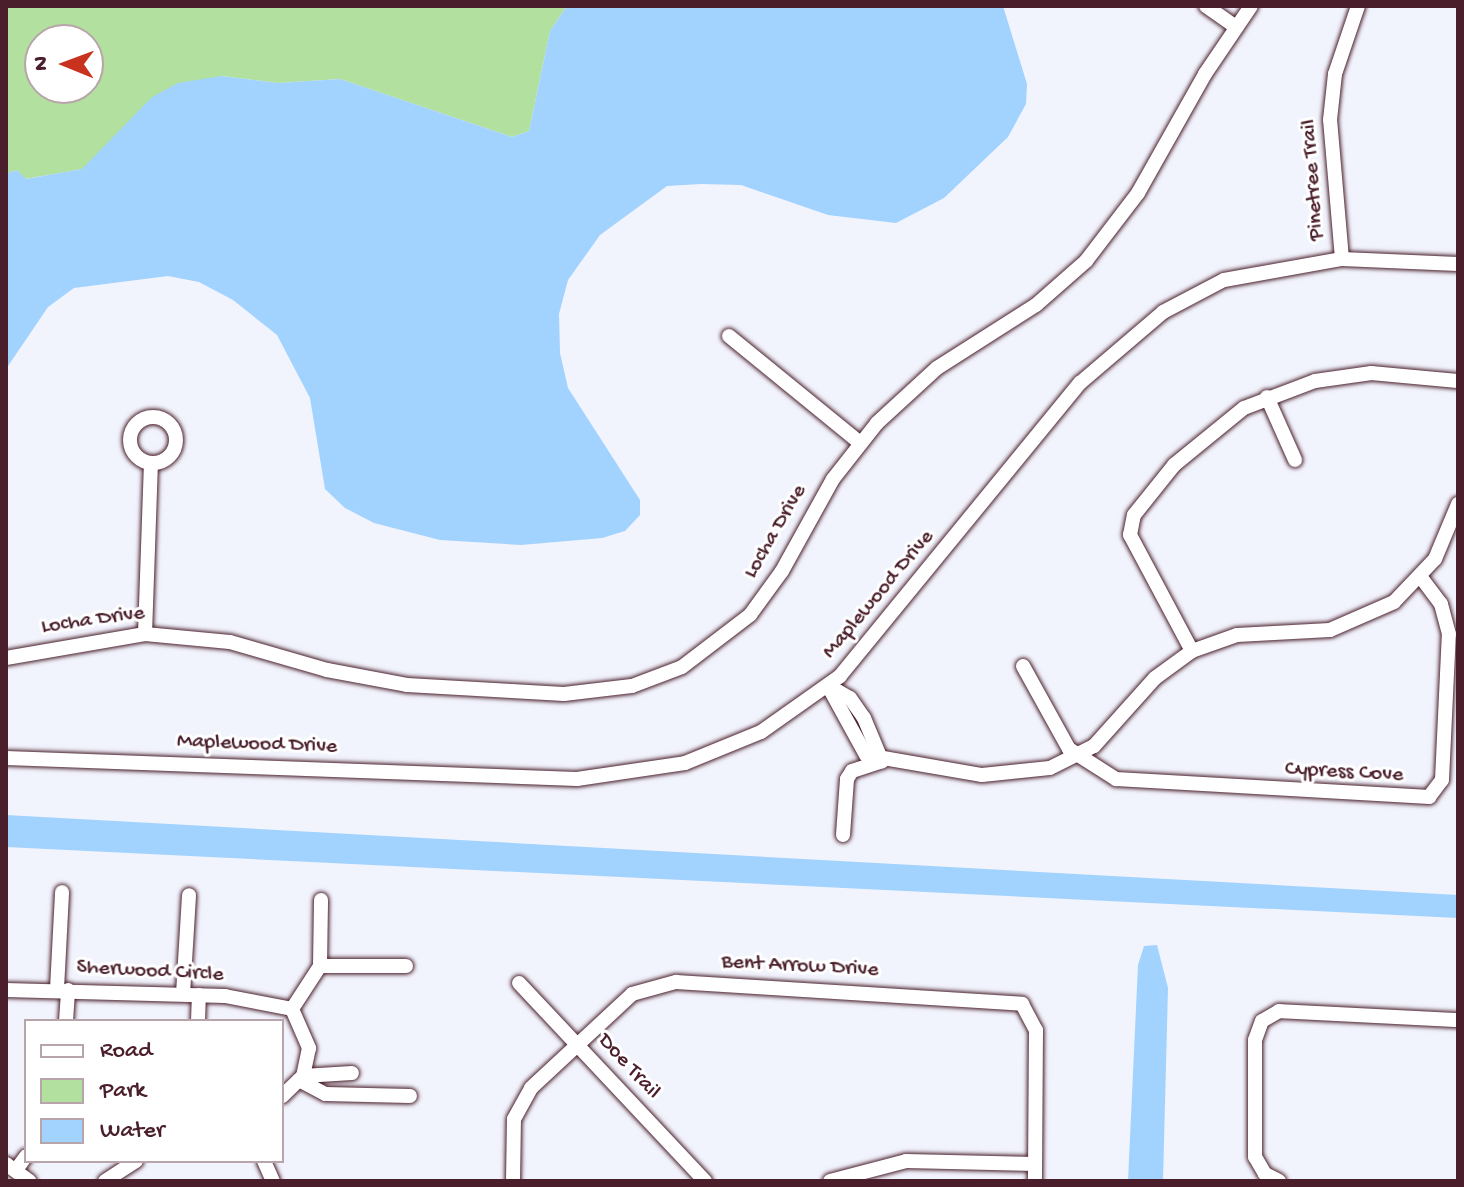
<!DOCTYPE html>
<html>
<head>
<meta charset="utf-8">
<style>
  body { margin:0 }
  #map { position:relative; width:1464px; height:1187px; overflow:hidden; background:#f2f4fd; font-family:"Gochi Hand",sans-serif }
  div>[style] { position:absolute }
  .green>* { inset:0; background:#b2e09f }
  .water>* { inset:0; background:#a2d2fe }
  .roads { filter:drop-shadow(0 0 2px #4a1f2b) drop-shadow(0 0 2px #4a1f2b) }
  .minor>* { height:14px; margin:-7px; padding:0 7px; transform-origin:7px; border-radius:7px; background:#fff }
  .minor>.ring { margin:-7px; padding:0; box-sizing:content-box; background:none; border:14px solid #fff; border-radius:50% }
  span { translate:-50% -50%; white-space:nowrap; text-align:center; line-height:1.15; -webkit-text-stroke:6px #fff; paint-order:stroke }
  .street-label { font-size:22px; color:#4a1f2b }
  .frame { position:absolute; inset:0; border:8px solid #4a1f2b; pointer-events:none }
  .legend { position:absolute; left:24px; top:1019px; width:260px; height:144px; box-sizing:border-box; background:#fff; border:2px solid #b7a5aa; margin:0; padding:10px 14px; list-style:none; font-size:24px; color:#4a1f2b }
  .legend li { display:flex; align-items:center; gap:16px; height:40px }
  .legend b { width:40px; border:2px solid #b7a5aa }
  .north { position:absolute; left:24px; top:24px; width:80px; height:80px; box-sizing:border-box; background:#fff; border:2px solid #b7a5aa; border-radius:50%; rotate:271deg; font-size:22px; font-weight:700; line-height:32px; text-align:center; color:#4a1f2b }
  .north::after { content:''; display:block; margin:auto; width:28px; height:36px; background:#c8321e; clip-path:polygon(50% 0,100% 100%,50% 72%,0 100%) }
</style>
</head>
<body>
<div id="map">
  <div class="green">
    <div style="clip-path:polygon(evenodd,6px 6px,567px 6px,550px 31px,529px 131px,512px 137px,340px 79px,278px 83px,221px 76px,83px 169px,25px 179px,17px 170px,6px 174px,6px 6px,40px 40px,88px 40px,88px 88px,40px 88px,40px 40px)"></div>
  </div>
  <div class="water">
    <div style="clip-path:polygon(567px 6px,1003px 6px,1027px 84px,1026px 104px,1008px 137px,944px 198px,896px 223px,828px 215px,741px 185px,701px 184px,667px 186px,600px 235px,568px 280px,559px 314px,560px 353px,568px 388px,640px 500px,640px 515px,625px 531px,602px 538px,521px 545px,440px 540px,374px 523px,345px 508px,325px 489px,310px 398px,277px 335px,233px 300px,199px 282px,168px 276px,74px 288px,48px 307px,6px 369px,6px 174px,17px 170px,26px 179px,82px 169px,152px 97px,178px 83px,221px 76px,278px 83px,340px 79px,512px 137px,529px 131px,550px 31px)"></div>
    <div style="clip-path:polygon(6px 815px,1458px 895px,1458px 918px,6px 847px)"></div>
    <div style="clip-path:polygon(1157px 945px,1168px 988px,1163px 1181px,1128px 1181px,1138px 965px,1144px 946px)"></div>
  </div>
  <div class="roads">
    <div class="minor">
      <div style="left:1206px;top:6px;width:37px;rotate:35deg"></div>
      <div style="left:1342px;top:259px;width:140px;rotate:-94.9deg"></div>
      <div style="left:1330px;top:120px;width:46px;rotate:-83.8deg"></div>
      <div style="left:1335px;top:74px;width:72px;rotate:-71.3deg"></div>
      <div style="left:729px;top:336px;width:169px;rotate:39.2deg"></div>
      <div style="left:1267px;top:397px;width:69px;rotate:66deg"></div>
      <div class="ring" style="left:130px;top:417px;width:32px;height:32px"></div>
      <div style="left:145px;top:634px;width:170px;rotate:-88deg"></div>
      <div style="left:1192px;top:651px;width:132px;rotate:-118.1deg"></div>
      <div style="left:1130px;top:535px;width:20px;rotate:-79deg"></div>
      <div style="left:1134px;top:515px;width:64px;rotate:-51.3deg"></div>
      <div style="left:1174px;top:465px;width:90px;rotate:-39.2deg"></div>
      <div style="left:1244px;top:408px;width:76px;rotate:-20.8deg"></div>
      <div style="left:1315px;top:381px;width:57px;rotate:-8.1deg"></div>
      <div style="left:1371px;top:373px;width:87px;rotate:5.3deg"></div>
      <div style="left:6px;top:658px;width:141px;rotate:-9.8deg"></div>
      <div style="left:145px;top:634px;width:85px;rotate:5.4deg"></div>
      <div style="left:230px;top:642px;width:101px;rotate:16.1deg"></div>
      <div style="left:327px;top:670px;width:81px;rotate:10.6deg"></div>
      <div style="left:407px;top:685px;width:157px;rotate:3.3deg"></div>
      <div style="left:564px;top:694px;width:68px;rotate:-6.7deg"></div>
      <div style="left:632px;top:686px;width:53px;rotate:-20.8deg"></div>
      <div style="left:682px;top:667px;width:86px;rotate:-37.4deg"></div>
      <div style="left:750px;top:615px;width:54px;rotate:-54deg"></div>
      <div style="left:782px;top:571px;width:105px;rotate:-61deg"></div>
      <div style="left:833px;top:479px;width:71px;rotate:-51.8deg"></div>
      <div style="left:877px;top:423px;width:81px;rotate:-42.5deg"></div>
      <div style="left:937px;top:368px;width:117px;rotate:-32.5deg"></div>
      <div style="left:1036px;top:305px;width:67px;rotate:-41.3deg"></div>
      <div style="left:1086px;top:261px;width:86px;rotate:-52.6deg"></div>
      <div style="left:1138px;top:193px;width:137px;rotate:-60.6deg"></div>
      <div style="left:1205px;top:74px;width:82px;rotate:-55.9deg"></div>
      <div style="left:1023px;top:666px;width:95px;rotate:61deg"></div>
      <div style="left:1069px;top:749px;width:56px;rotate:32.6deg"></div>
      <div style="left:1116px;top:779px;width:314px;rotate:3.3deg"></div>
      <div style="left:1429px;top:797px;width:21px;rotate:-53deg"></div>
      <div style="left:1442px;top:780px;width:146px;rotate:-87.3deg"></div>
      <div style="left:1449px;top:634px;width:31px;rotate:-105deg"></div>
      <div style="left:1441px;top:604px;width:34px;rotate:-127deg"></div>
      <div style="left:828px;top:686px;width:79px;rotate:61.2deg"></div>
      <div style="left:866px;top:755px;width:118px;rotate:9.8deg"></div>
      <div style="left:982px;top:775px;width:68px;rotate:-5.9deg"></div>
      <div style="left:1050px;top:768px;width:49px;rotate:-26.6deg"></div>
      <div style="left:1094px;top:746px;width:91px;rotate:-48.1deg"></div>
      <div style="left:1155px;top:678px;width:46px;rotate:-36.1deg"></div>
      <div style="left:1192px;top:651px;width:48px;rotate:-19.6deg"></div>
      <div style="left:1237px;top:635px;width:93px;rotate:-3.1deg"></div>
      <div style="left:1330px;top:630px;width:70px;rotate:-23.6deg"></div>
      <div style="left:1394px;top:602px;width:59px;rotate:-46.4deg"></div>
      <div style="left:1435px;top:559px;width:60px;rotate:-67.3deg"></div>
      <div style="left:829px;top:686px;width:24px;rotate:30deg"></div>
      <div style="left:850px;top:698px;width:24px;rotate:55deg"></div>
      <div style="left:864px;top:718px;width:47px;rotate:67.3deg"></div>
      <div style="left:6px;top:758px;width:571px;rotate:2.11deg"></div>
      <div style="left:577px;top:779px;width:109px;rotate:-8.4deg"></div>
      <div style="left:685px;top:763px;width:82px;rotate:-22.2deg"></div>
      <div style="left:761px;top:732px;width:97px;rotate:-35.3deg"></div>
      <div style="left:840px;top:676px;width:379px;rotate:-50.7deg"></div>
      <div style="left:1080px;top:383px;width:109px;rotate:-40.5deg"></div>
      <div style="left:1163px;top:312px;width:69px;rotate:-27.7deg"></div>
      <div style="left:1224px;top:280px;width:120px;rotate:-10.1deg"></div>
      <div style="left:1342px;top:259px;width:116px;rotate:2.5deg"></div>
      <div style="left:843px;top:835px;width:56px;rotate:-85.9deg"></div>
      <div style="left:847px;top:779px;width:9px;rotate:-58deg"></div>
      <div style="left:852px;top:771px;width:32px;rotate:-18deg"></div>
      <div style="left:320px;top:966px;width:66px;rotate:-89.1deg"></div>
      <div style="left:519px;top:983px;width:272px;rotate:46.8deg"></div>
      <div style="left:57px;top:989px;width:97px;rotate:-87deg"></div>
      <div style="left:6px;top:990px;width:219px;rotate:1.6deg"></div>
      <div style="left:225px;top:996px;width:68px;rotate:11deg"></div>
      <div style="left:292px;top:1009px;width:43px;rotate:66.4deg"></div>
      <div style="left:309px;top:1048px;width:29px;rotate:102deg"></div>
      <div style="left:303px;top:1076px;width:29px;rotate:136deg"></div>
      <div style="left:183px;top:994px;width:99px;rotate:-86.5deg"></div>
      <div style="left:292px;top:1009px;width:51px;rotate:-56.9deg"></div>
      <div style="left:320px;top:966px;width:86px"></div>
      <div style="left:66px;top:1021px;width:31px;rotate:-86deg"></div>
      <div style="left:198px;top:1021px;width:26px;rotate:-88deg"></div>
      <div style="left:303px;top:1076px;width:49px;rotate:-3.5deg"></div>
      <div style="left:299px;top:1080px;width:30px;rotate:28deg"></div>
      <div style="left:325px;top:1094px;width:85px;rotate:1.3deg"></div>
      <div style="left:264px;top:1161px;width:22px;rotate:66deg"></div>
      <div style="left:6px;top:1164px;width:29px;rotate:36deg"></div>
      <div style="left:16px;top:1170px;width:17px;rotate:-54deg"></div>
      <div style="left:105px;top:1181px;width:37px;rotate:-33deg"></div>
      <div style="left:513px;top:1181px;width:62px;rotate:-89.1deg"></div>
      <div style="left:514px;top:1119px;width:35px;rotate:-61deg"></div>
      <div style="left:531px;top:1088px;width:138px;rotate:-42.9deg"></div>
      <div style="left:632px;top:994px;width:46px;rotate:-15.3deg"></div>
      <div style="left:676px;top:982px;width:347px;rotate:3.6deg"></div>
      <div style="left:1022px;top:1004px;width:30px;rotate:62deg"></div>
      <div style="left:1036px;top:1030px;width:151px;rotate:90.4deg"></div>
      <div style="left:830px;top:1181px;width:79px;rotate:-14.7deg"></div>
      <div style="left:906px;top:1161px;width:129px;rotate:1.3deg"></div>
      <div style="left:1279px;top:1181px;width:16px;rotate:-153deg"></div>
      <div style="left:1265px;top:1174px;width:20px;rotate:-120deg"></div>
      <div style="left:1255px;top:1157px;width:117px;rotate:-90deg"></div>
      <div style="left:1255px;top:1040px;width:20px;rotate:-70deg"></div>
      <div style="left:1262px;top:1021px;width:20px;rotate:-30deg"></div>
      <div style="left:1279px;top:1011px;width:179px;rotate:2.9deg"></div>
    </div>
  </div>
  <div class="street-label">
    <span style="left:1314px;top:180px;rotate:-94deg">Pinetree Trail</span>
    <span style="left:776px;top:532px;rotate:-60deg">Locha Drive</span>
    <span style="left:879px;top:595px;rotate:-50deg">Maplewood Drive</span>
    <span style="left:93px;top:621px;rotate:-8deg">Locha Drive</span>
    <span style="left:257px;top:745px;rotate:2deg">Maplewood Drive</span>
    <span style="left:1344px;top:773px;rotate:3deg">Cypress Cove</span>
    <span style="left:800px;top:967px;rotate:3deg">Bent Arrow Drive</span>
    <span style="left:150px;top:972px;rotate:3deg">Sherwood Circle</span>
    <span style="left:628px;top:1067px;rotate:47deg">Doe Trail</span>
  </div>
  <div class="frame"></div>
  <ul class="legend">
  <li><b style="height:10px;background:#fff"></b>Road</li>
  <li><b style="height:22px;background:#b2e09f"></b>Park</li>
  <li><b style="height:22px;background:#a2d2fe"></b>Water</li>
  </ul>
  <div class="north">N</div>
</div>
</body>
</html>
